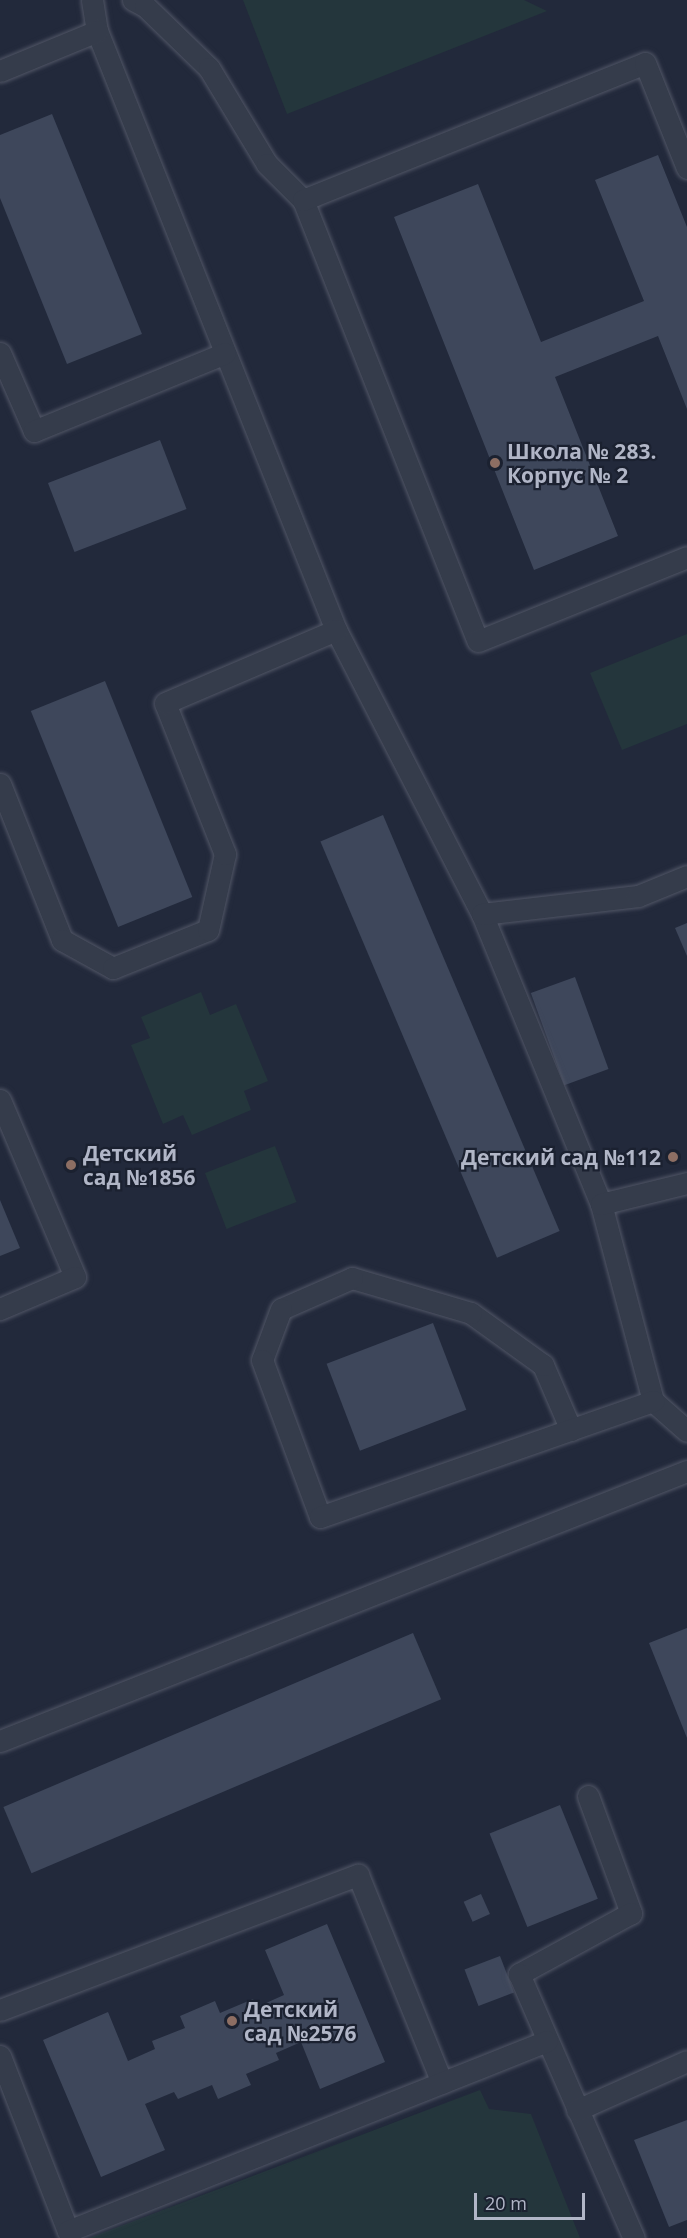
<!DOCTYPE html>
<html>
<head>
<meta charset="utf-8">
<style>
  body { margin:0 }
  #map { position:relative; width:687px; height:2238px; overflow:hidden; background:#22293b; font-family:"Open Sans",sans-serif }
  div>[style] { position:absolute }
  .green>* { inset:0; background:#24363c; transform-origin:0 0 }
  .building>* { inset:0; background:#3e475b; transform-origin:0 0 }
  .roads { filter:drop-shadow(0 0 2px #515666) drop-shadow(0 0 2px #515666) }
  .lane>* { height:21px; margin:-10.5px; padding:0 10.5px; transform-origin:10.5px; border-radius:10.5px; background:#353c4b }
  .dots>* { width:16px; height:16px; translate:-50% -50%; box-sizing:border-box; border:3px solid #1b2130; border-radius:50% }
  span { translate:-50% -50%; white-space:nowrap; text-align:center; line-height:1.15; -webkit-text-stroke:4.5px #1b2130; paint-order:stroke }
  .poi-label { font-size:21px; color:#b1b6c7; font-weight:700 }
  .left { translate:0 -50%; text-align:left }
  .right { translate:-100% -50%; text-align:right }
  .scale { position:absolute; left:474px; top:2193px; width:111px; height:27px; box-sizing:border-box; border:3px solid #b1b6c7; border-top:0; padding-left:8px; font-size:18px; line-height:21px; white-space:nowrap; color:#b1b6c7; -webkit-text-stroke:4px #1b2130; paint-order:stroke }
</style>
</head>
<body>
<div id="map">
  <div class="green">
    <div style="clip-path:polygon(243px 0,524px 0,547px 11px,287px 114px)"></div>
    <div style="clip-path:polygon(687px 634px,687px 724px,622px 750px,590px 673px)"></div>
    <div style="clip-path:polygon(201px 992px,210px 1015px,236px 1004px,268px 1081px,244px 1091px,251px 1110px,192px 1135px,183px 1115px,163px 1124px,131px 1045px,150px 1038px,141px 1017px)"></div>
    <div style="left:275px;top:1146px;width:60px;height:75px;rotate:69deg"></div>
    <div style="clip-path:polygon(480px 2090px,489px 2109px,531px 2114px,580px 2238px,89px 2238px)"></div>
  </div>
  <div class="building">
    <div style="clip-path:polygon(52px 114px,142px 334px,67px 364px,0 198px,0 135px)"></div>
    <div style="clip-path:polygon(658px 155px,687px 227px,687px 409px,658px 336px,555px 377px,618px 536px,534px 570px,394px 217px,478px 184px,541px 342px,644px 301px,595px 180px)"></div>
    <div style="left:160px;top:440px;width:74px;height:120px;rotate:69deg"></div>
    <div style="left:105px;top:681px;width:233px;height:80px;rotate:68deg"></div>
    <div style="left:383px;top:815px;width:452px;height:68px;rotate:67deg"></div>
    <div style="clip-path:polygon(687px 923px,687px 956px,675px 928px)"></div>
    <div style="left:575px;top:977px;width:98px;height:47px;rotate:70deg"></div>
    <div style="clip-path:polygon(0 1200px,20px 1248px,0 1256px)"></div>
    <div style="left:433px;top:1323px;width:93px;height:114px;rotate:69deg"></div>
    <div style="clip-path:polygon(687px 1628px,687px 1738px,649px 1643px)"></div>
    <div style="left:413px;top:1633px;width:72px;height:445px;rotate:67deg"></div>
    <div style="left:560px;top:1805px;width:101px;height:76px;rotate:68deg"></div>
    <div style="left:481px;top:1894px;width:22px;height:19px;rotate:66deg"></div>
    <div style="clip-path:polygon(327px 1924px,385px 2062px,320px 2089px,301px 2042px,276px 2053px,279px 2060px,246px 2074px,251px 2085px,218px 2099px,212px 2085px,178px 2099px,174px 2092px,145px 2104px,165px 2150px,101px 2177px,43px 2040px,108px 2012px,128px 2061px,155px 2049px,152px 2041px,185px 2028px,180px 2016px,215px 2001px,220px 2013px,253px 1999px,257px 2007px,284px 1995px,265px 1950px)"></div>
    <div style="left:500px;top:1956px;width:39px;height:38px;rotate:69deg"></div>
    <div style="clip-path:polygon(687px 2120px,687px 2220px,669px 2227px,634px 2140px)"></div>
  </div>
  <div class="roads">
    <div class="lane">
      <div style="left:92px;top:0;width:31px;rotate:81deg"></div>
      <div style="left:97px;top:31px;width:645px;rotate:68.25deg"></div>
      <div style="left:336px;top:630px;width:319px;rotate:62.8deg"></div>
      <div style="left:482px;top:914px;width:313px;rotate:67.7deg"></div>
      <div style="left:601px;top:1204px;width:204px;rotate:75.2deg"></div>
      <div style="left:653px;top:1401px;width:45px;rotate:41.4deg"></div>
      <div style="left:133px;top:0;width:13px;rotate:27deg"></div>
      <div style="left:145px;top:6px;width:89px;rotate:44.1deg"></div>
      <div style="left:209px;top:68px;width:112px;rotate:58.9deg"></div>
      <div style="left:267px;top:164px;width:51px;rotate:45deg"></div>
      <div style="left:303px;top:200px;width:474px;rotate:68.4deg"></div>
      <div style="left:478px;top:641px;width:225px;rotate:-21.9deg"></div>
      <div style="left:0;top:71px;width:105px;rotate:-22.4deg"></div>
      <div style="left:303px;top:200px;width:368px;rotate:-21.8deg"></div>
      <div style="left:645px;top:63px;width:113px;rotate:68.2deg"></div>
      <div style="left:0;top:353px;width:85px;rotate:66.4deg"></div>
      <div style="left:34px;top:431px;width:206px;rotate:-22.2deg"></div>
      <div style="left:0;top:784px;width:168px;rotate:68.3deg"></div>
      <div style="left:62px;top:940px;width:58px;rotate:28.8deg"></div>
      <div style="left:113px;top:968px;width:102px;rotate:-21.8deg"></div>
      <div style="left:208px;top:930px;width:78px;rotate:-77.4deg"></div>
      <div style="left:225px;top:854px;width:162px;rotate:-111.7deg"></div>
      <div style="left:165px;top:703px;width:186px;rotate:-23.1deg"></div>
      <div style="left:482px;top:914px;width:157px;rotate:-6.6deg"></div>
      <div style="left:638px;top:896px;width:53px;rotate:-22.2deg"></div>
      <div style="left:0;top:1100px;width:192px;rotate:67deg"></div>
      <div style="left:75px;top:1277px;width:82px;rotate:156.9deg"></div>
      <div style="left:601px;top:1204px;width:89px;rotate:-13.7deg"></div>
      <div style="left:571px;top:1430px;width:71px;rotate:-113.3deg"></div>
      <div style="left:543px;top:1365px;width:89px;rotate:-144.2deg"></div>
      <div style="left:471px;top:1313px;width:124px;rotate:-163.6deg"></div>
      <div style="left:352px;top:1278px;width:77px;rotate:156.4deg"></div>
      <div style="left:281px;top:1309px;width:54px;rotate:110.4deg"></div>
      <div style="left:262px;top:1360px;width:167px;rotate:69.7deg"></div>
      <div style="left:320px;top:1517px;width:353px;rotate:-19.2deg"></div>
      <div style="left:0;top:1741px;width:738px;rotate:-21.46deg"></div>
      <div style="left:588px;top:1796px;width:125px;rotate:69.8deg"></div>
      <div style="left:631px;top:1913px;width:128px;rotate:151.4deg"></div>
      <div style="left:519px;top:1974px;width:288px;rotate:66.5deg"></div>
      <div style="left:0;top:2010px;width:383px;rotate:-20.7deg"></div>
      <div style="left:358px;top:1875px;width:224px;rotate:68deg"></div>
      <div style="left:0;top:2056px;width:188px;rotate:68.8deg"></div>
      <div style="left:68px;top:2231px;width:515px;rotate:-21.64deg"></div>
      <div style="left:577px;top:2110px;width:120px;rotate:-24deg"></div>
    </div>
  </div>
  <div class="dots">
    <div style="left:495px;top:463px;background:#8d6e63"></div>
    <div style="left:673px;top:1157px;background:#8d6e63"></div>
    <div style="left:71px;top:1165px;background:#8d6e63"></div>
    <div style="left:232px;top:2021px;background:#8d6e63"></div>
  </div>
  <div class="poi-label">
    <span class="left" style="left:507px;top:463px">Школа № 283.<br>Корпус № 2</span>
    <span class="left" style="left:83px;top:1165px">Детский<br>сад №1856</span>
    <span class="right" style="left:661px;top:1157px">Детский сад №112</span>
    <span class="left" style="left:244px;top:2021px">Детский<br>сад №2576</span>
  </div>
  <div class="scale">20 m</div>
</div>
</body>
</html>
